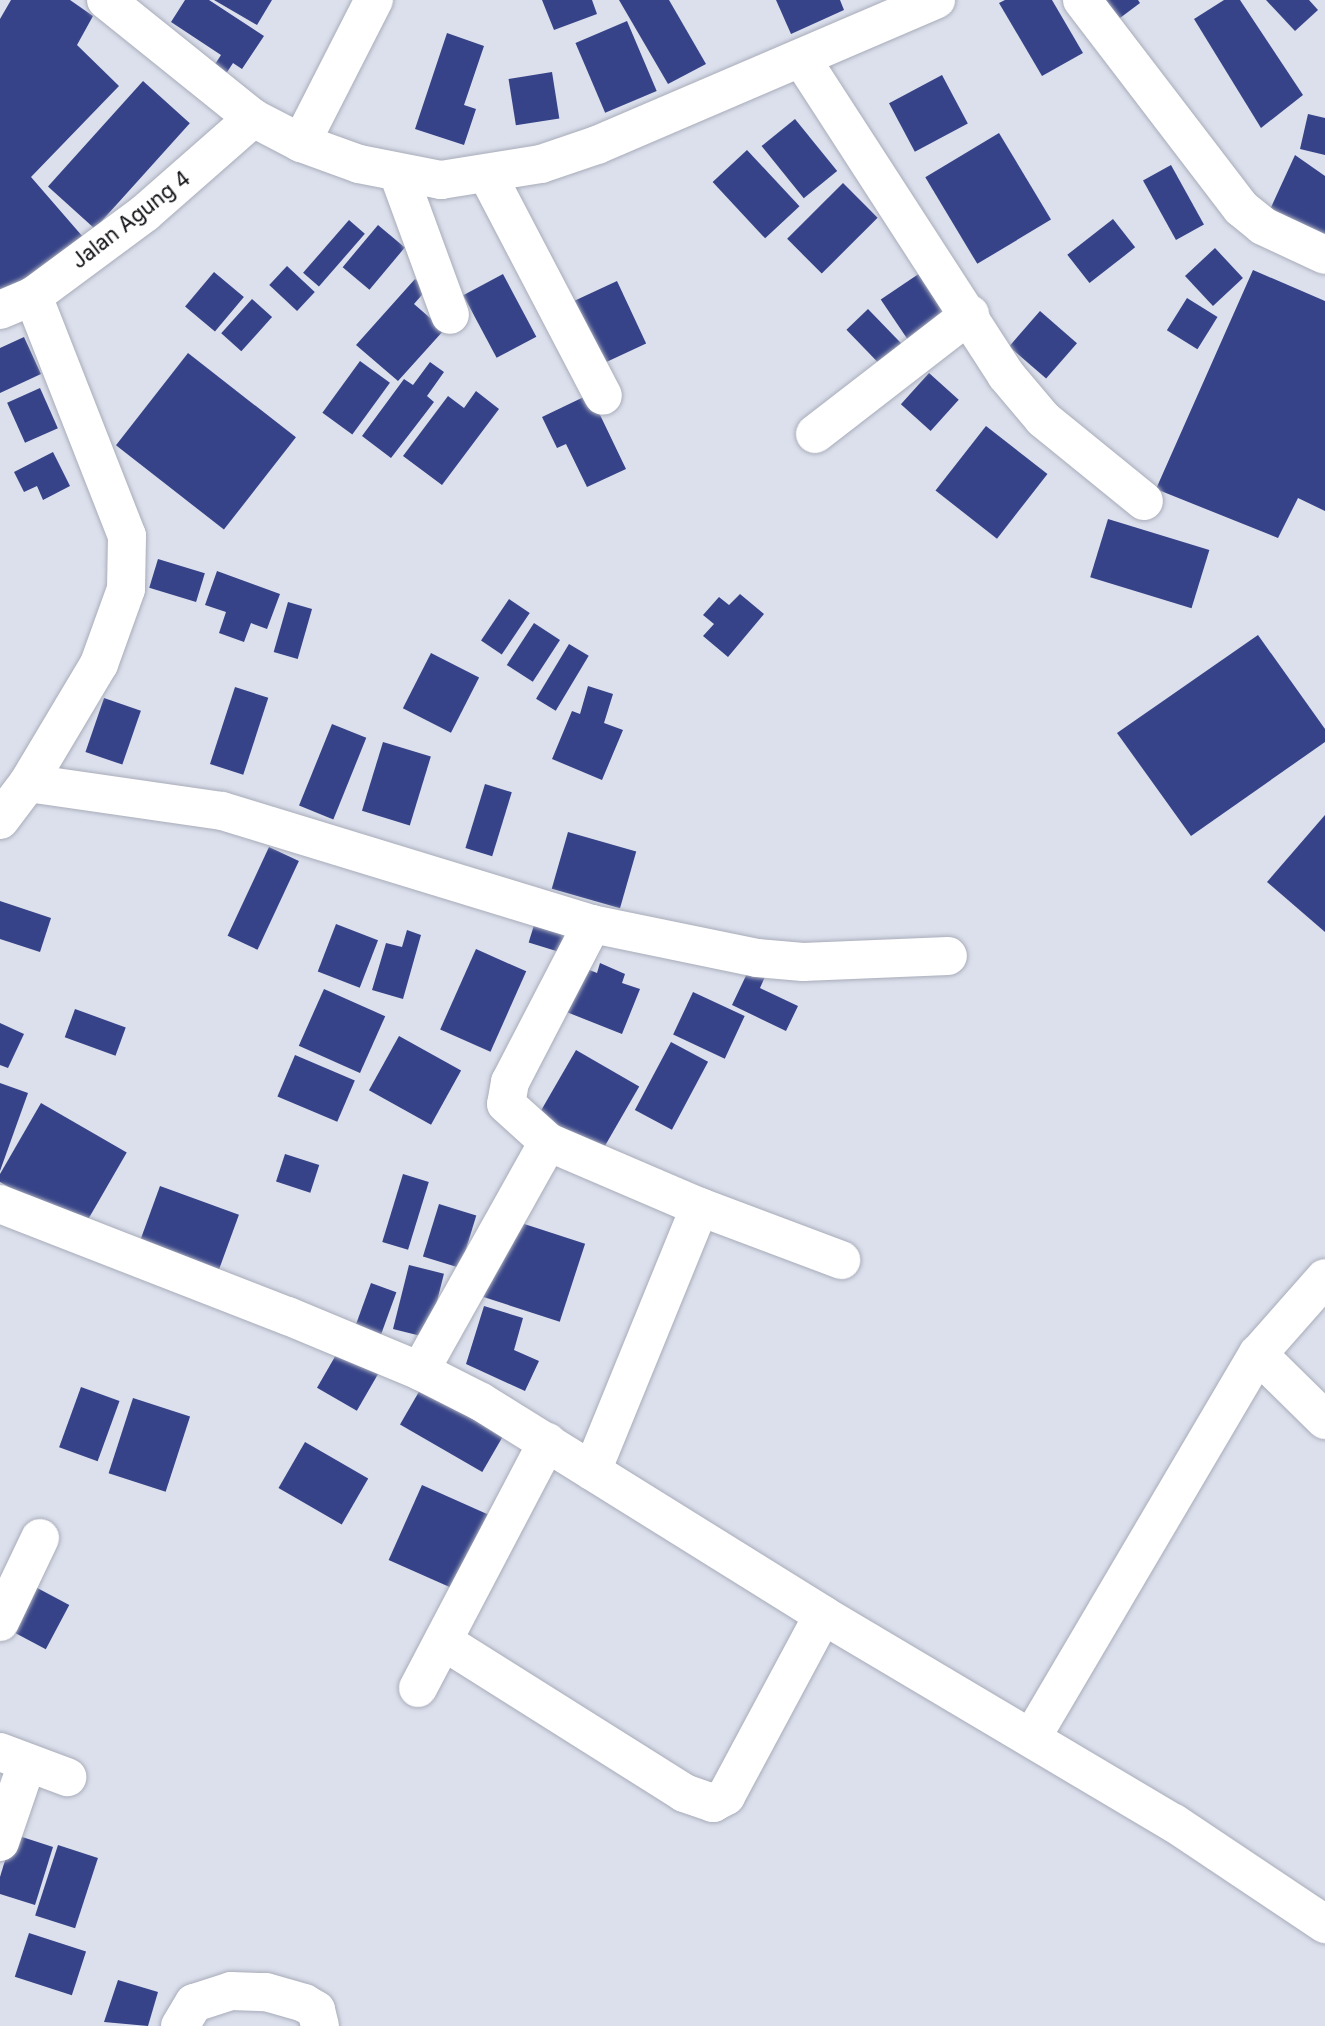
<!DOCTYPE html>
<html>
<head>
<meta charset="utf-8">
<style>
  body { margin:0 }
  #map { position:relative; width:1325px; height:2026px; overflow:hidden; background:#dce0ed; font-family:Inter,sans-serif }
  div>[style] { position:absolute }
  .building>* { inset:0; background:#364388; transform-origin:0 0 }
  .roads { filter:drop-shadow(0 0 2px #a8acb9) drop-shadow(0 0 2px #a8acb9) }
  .minor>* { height:38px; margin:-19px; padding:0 19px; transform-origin:19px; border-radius:19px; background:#fff }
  span { translate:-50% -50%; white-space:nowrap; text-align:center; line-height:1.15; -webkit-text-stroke:7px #fff; paint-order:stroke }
  .street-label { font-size:21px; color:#0f1014 }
</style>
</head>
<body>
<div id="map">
  <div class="building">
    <div style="clip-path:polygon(11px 0,70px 0,93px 16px,77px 45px,119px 86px,31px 177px,83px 237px,6px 302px,0 294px,0 19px)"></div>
    <div style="clip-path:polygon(185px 0,209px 0,264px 36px,242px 69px,233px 63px,220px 83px,208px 75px,221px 55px,171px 22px)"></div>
    <div style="clip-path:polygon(214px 0,272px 0,257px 25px)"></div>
    <div style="clip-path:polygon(542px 0,592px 0,597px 14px,554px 30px)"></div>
    <div style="clip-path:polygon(619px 0,669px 0,706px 64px,668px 84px)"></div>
    <div style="clip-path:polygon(776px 0,840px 0,844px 10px,791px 34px)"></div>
    <div style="clip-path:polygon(1005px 0,1052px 0,1083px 53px,1042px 76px,999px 3px)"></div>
    <div style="clip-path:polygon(1101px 0,1138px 0,1140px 3px,1116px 21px)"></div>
    <div style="clip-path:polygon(1224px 0,1240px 0,1303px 95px,1261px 128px,1194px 19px)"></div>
    <div style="clip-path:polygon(1266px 0,1309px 0,1318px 10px,1295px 31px)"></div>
    <div style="left:627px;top:21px;width:76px;height:56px;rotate:67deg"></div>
    <div style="clip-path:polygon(447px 33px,484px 46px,464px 105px,476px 109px,464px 145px,415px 129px)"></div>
    <div style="left:552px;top:72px;width:47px;height:44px;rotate:81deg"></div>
    <div style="left:942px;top:75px;width:55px;height:60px;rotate:62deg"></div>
    <div style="left:143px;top:81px;width:63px;height:142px;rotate:42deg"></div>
    <div style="clip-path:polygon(1308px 114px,1325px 118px,1325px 155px,1300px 149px)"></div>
    <div style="left:795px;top:119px;width:67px;height:43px;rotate:51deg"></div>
    <div style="left:999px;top:133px;width:101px;height:86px;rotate:59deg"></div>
    <div style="left:747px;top:150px;width:77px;height:47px;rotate:47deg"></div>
    <div style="clip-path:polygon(1295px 155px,1325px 176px,1325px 243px,1267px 216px)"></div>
    <div style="left:1171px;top:165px;width:68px;height:32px;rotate:61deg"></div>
    <div style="left:843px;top:183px;width:49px;height:79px;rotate:45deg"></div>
    <div style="left:1113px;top:219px;width:36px;height:58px;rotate:52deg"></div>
    <div style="left:349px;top:220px;width:21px;height:70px;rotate:41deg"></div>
    <div style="left:378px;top:225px;width:35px;height:55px;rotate:40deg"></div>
    <div style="left:1215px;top:248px;width:41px;height:41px;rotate:47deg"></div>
    <div style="left:287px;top:266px;width:38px;height:26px;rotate:43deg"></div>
    <div style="clip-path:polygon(1253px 270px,1325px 301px,1325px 511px,1298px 498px,1278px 538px,1156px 489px)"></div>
    <div style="left:923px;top:271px;width:48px;height:51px;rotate:56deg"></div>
    <div style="left:214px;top:272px;width:39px;height:45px;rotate:40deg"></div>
    <div style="left:503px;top:274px;width:71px;height:45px;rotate:62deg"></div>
    <div style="clip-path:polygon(415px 279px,427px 289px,414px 304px,444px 330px,398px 381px,356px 345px)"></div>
    <div style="left:617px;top:281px;width:69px;height:51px;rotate:65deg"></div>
    <div style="left:1187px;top:298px;width:36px;height:38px;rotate:32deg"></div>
    <div style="left:252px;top:299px;width:27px;height:46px;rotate:42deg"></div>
    <div style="left:868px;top:309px;width:56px;height:30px;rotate:46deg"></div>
    <div style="left:1040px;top:311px;width:49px;height:47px;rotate:41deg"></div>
    <div style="clip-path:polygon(24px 337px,41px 374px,0 393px,0 348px)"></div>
    <div style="left:188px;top:353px;width:137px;height:117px;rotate:38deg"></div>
    <div style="left:360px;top:361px;width:37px;height:64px;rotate:36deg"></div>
    <div style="clip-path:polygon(430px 362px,444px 372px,427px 396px,434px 402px,391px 458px,362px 436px,404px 379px,413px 385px)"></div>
    <div style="left:929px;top:373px;width:40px;height:42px;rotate:42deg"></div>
    <div style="left:40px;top:388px;width:44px;height:36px;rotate:66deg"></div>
    <div style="clip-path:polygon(476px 391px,499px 409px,442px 485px,403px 456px,448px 396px,464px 408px)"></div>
    <div style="clip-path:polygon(590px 394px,626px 469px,587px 487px,566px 444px,557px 448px,542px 417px)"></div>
    <div style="left:986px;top:426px;width:78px;height:82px;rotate:38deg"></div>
    <div style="clip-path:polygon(53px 452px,70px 486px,43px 500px,37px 486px,24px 492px,14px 472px)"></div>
    <div style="left:1108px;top:519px;width:106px;height:61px;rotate:17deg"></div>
    <div style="left:158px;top:559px;width:49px;height:30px;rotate:17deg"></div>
    <div style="clip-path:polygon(217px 571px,280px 594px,267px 629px,251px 623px,244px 642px,219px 633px,226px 612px,205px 605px)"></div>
    <div style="clip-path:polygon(740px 594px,764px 614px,728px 657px,703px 636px,714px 624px,703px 615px,719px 597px,729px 605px)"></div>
    <div style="left:509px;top:599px;width:25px;height:50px;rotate:34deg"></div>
    <div style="left:288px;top:602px;width:25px;height:52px;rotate:16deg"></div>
    <div style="left:534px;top:623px;width:31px;height:50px;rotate:33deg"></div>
    <div style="clip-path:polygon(1258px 635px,1325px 729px,1325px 742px,1191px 836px,1117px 733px)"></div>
    <div style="left:569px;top:644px;width:23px;height:64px;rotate:31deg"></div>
    <div style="left:431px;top:653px;width:54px;height:62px;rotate:27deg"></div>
    <div style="clip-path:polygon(588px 686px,613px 694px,604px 723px,623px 730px,602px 780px,552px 759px,572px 711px,580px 714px)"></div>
    <div style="left:235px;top:687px;width:35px;height:81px;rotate:18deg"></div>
    <div style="left:104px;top:698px;width:39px;height:57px;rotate:19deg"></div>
    <div style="left:332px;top:724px;width:37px;height:88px;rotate:22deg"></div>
    <div style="left:383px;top:742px;width:50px;height:72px;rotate:17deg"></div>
    <div style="left:485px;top:784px;width:28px;height:67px;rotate:17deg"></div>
    <div style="clip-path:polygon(1325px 815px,1325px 932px,1267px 882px)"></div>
    <div style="left:568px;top:832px;width:71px;height:59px;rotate:16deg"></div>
    <div style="left:269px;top:847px;width:33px;height:98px;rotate:25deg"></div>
    <div style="clip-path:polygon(0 901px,51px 918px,40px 952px,0 939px)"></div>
    <div style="left:538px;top:912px;width:34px;height:32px;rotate:17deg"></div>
    <div style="left:336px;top:924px;width:45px;height:51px;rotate:21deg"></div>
    <div style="clip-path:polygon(407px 930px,421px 935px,403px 999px,372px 990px,386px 943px,402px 947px)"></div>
    <div style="left:476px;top:949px;width:55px;height:88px;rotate:24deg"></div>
    <div style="clip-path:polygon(753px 961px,769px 968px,760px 988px,798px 1006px,786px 1031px,732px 1005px)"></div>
    <div style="clip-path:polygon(600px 963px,625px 974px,622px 983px,640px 989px,622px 1034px,559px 1009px,577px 965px,597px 973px)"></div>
    <div style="left:324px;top:989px;width:67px;height:62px;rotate:24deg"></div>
    <div style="left:693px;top:992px;width:57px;height:47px;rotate:25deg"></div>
    <div style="left:75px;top:1009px;width:54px;height:30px;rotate:20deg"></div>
    <div style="clip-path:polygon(0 1023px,24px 1034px,8px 1068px,0 1065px)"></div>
    <div style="left:399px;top:1036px;width:71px;height:62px;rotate:29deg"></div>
    <div style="left:671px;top:1042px;width:42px;height:77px;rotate:28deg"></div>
    <div style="left:576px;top:1050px;width:73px;height:76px;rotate:30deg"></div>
    <div style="left:295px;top:1055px;width:65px;height:45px;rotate:23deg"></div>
    <div style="clip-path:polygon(0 1083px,28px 1093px,0 1171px)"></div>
    <div style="left:41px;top:1103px;width:99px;height:89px;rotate:30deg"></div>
    <div style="left:285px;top:1154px;width:36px;height:29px;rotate:18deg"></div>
    <div style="left:403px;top:1174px;width:27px;height:71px;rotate:17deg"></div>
    <div style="left:160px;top:1186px;width:84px;height:67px;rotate:20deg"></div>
    <div style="left:439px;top:1204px;width:39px;height:55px;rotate:17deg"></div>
    <div style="left:509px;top:1219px;width:80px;height:82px;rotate:18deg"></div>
    <div style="left:409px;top:1265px;width:36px;height:66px;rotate:14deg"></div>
    <div style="left:371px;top:1283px;width:27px;height:47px;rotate:20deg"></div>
    <div style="clip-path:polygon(484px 1306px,523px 1318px,514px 1350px,539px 1361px,525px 1391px,466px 1364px)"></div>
    <div style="left:344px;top:1341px;width:46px;height:54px;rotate:30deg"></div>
    <div style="left:424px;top:1383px;width:95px;height:48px;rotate:30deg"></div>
    <div style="left:81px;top:1387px;width:41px;height:64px;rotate:20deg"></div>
    <div style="left:133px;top:1398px;width:60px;height:79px;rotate:18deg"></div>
    <div style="left:305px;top:1442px;width:73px;height:53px;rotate:30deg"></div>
    <div style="left:422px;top:1485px;width:84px;height:82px;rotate:24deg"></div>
    <div style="left:26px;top:1582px;width:49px;height:50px;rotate:28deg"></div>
    <div style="clip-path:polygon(13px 1834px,53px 1847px,35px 1905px,0 1894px,0 1877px)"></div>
    <div style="left:58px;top:1845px;width:42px;height:74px;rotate:18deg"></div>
    <div style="left:29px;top:1933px;width:60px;height:46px;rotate:18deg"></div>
    <div style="clip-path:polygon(118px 1980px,158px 1992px,148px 2026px,104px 2022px)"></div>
  </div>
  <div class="roads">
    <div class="minor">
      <div style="left:106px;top:0;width:189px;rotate:38.8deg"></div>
      <div style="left:253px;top:118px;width:54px;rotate:27.5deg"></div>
      <div style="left:301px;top:143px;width:62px;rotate:19.9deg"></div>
      <div style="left:359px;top:164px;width:84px;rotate:11deg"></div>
      <div style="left:441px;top:180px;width:101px;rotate:-9.1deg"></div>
      <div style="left:541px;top:164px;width:59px;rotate:-18.7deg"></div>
      <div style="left:597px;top:145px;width:369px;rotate:-23.2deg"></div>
      <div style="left:1082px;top:0;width:262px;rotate:52.6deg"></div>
      <div style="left:1241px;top:208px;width:28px;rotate:39deg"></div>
      <div style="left:1263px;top:226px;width:68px;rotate:25.1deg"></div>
      <div style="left:803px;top:61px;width:374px;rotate:57.1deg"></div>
      <div style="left:1006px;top:375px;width:57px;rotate:49.9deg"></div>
      <div style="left:1043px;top:419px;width:130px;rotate:39.1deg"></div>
      <div style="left:301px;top:143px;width:161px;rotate:-63deg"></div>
      <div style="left:398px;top:173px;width:151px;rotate:69.9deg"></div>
      <div style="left:487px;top:174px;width:250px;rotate:62.4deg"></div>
      <div style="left:0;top:310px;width:36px;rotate:-23deg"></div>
      <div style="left:33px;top:296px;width:139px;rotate:-36.5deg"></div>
      <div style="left:145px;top:213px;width:144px;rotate:-41.3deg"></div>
      <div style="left:815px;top:434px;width:196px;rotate:-37.7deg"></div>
      <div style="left:28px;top:783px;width:196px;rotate:8.2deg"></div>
      <div style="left:222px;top:811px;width:387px;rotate:17deg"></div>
      <div style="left:592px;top:924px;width:168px;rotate:11.6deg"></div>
      <div style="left:757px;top:958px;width:46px;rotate:5deg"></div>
      <div style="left:803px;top:962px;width:145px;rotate:-2.4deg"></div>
      <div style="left:0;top:820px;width:46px;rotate:-52.9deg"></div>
      <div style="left:28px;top:783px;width:139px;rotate:-59.2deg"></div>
      <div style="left:99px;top:664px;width:80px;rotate:-70.2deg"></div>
      <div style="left:126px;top:589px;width:53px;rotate:-88.9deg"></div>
      <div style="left:127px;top:536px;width:258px;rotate:-111.4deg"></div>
      <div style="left:592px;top:924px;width:178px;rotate:117.4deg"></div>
      <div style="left:510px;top:1082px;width:22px;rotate:100deg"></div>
      <div style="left:506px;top:1104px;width:57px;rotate:42.1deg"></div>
      <div style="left:548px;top:1142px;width:165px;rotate:23.2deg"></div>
      <div style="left:700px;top:1207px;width:151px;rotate:20.6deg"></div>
      <div style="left:0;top:1204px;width:309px;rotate:21.3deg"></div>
      <div style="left:288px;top:1316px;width:143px;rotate:22.6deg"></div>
      <div style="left:420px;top:1371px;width:68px;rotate:26.9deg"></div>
      <div style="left:481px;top:1402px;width:403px;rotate:31.9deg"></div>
      <div style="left:823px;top:1615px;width:408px;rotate:30.7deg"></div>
      <div style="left:1174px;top:1823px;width:182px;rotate:33.8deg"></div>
      <div style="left:1258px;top:1354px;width:94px;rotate:44.6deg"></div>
      <div style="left:420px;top:1371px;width:262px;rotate:-60.8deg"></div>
      <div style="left:592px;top:1471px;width:285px;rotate:-67.8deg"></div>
      <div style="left:0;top:1622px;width:93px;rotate:-64.5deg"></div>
      <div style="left:443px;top:1641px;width:285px;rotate:32.2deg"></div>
      <div style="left:684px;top:1793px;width:31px;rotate:19deg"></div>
      <div style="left:713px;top:1803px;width:15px;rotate:-28deg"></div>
      <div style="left:726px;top:1796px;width:205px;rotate:-61.8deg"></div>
      <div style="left:418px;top:1688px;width:278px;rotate:-62.3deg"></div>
      <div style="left:1032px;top:1737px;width:445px;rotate:-59.5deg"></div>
      <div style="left:1258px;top:1354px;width:101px;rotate:-48.6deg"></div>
      <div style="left:0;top:1752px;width:72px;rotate:20.5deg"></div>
      <div style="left:0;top:1842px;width:83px;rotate:-71.1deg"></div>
      <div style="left:180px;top:2026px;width:27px;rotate:-59deg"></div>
      <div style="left:194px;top:2003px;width:39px;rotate:-18deg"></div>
      <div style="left:231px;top:1991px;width:35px;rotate:2deg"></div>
      <div style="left:266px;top:1992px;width:40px;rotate:16deg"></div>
      <div style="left:304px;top:2003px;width:14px;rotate:30deg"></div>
      <div style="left:316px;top:2010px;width:16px;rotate:76deg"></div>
    </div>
  </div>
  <div class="street-label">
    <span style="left:131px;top:220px;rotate:-38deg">Jalan Agung 4</span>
  </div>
</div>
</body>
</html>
